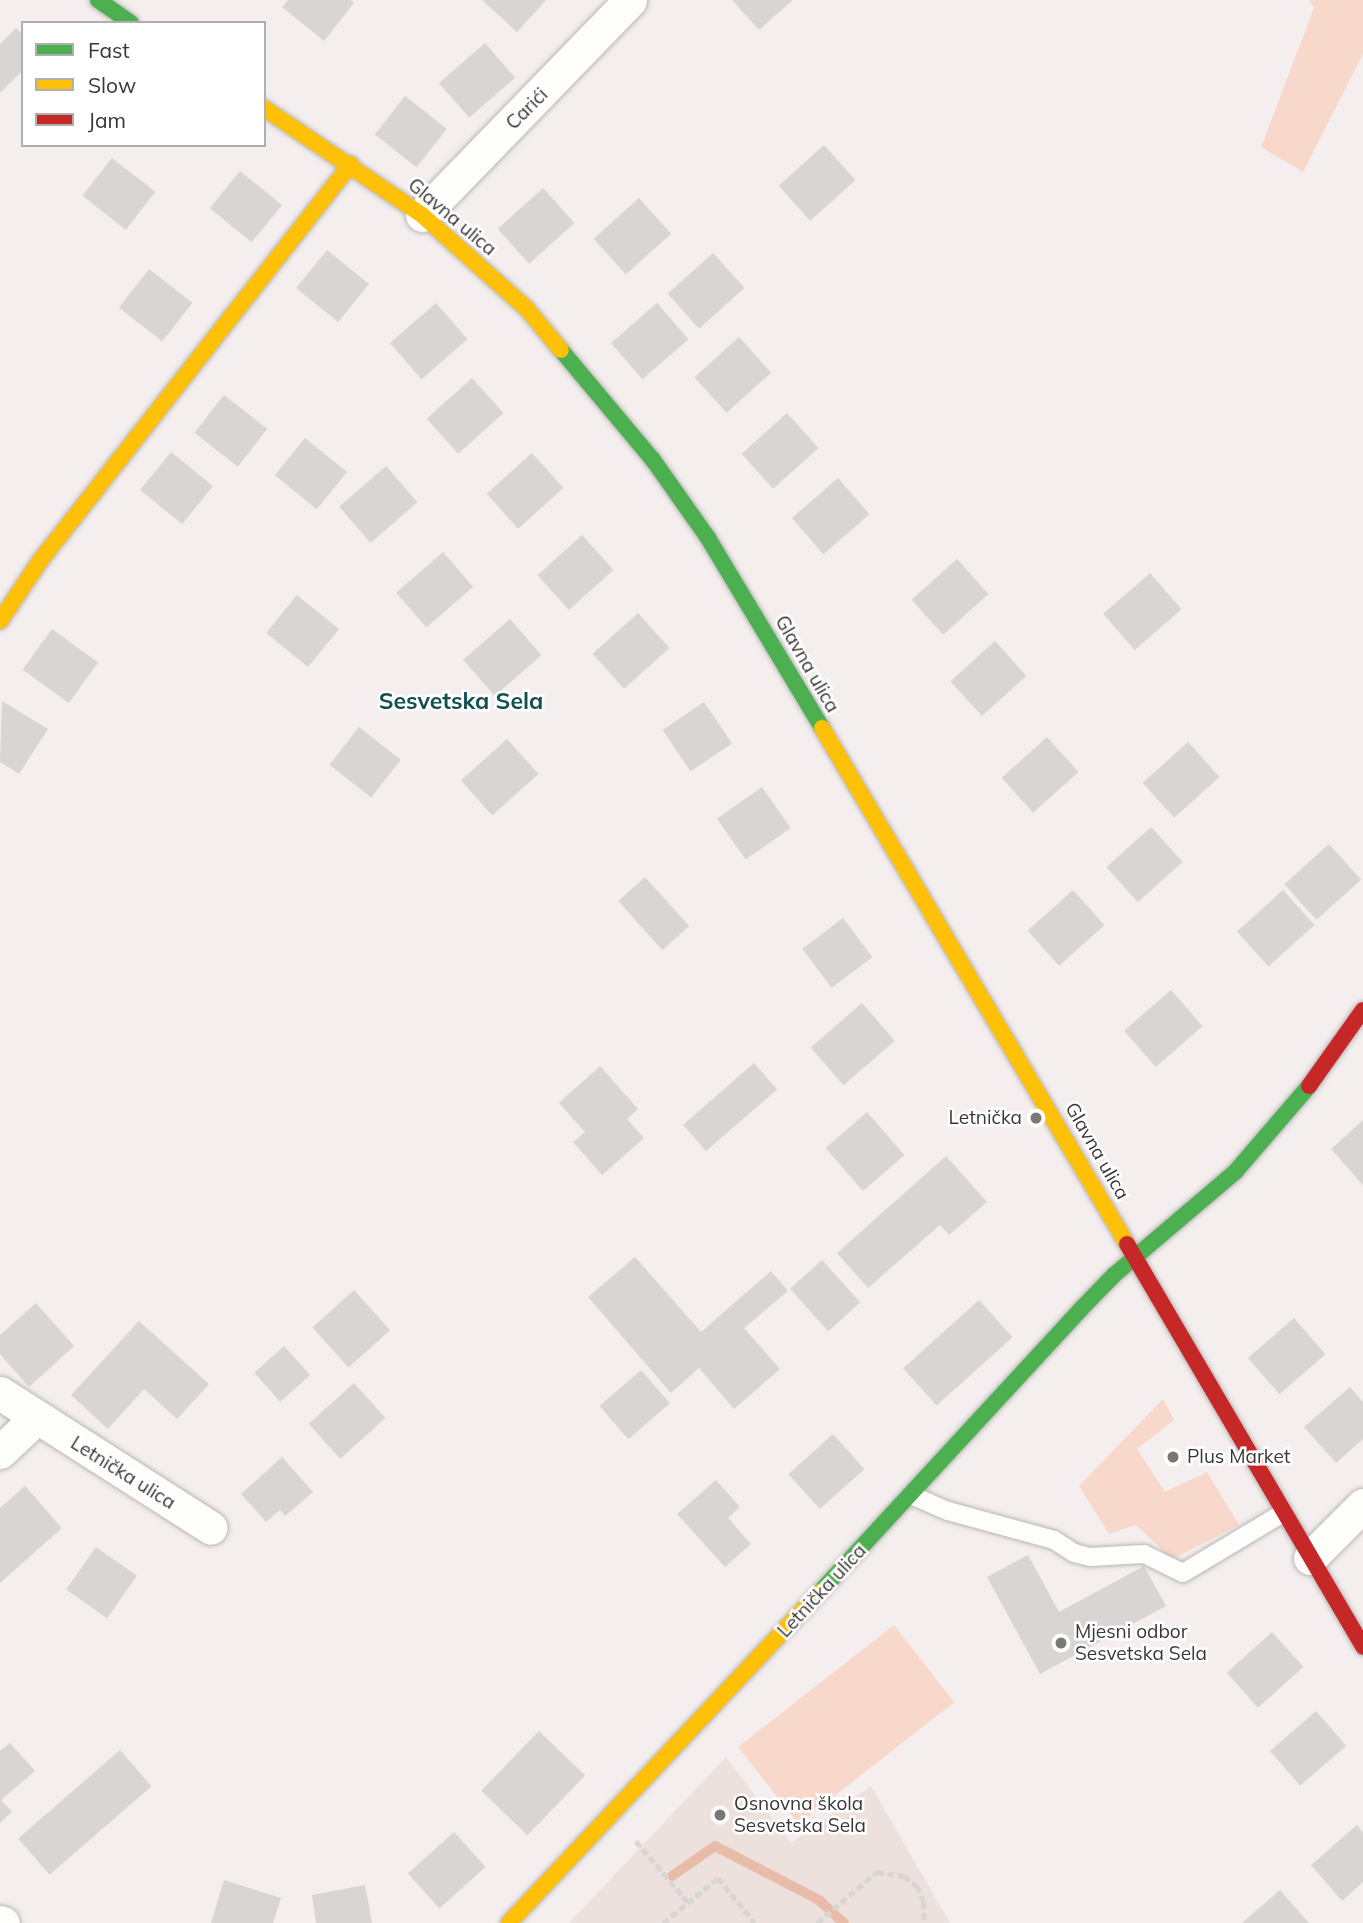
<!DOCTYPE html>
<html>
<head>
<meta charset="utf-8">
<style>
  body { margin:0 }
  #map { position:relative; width:1363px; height:1923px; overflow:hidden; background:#f4efee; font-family:Mulish,sans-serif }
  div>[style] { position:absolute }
  .built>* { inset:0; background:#ece1dc }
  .green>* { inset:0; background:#f8d8ca; transform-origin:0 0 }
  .stream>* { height:10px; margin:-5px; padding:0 5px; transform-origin:5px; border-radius:5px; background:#e7bca9 }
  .building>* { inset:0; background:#d8d5d4; transform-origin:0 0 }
  .path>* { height:4.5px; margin-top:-2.25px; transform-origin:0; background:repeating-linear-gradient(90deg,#d7d6d5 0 7px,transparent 0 10.5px) }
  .roads { filter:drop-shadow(0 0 2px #bab6b5) drop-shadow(0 0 2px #bab6b5) }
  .lane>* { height:18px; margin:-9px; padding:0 9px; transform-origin:9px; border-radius:9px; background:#fdfdfc }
  .street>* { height:33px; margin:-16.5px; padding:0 16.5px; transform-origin:16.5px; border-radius:16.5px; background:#fdfdfc }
  .fast>* { height:16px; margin:-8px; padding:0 8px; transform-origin:8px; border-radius:8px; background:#4caf50 }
  .slow>* { height:16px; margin:-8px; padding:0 8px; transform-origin:8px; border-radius:8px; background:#ffc107 }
  .jam>* { height:16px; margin:-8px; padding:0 8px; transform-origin:8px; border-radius:8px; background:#c62828 }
  .dots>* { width:19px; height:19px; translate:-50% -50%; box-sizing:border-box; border:4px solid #fff; border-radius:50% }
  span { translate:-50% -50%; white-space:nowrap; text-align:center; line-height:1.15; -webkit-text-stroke:5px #fff; paint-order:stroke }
  .street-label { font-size:19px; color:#3a3736 }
  .poi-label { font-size:19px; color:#3a3736 }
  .right { translate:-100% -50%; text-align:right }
  .left { translate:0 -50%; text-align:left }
  .quarter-label { font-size:23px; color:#135051; font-weight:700 }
  .legend { position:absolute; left:21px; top:21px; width:245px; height:126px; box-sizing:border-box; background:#fff; border:2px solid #b0afaf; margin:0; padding:9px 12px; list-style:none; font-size:21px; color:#3a3736 }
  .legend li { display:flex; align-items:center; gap:14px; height:35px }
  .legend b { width:35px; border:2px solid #b0afaf }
</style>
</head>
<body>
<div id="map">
  <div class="built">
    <div style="clip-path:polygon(726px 1757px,791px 1843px,871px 1786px,950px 1923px,569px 1923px)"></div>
  </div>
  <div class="green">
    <div style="clip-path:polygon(1309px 0,1363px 0,1363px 54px,1303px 172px,1261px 147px,1314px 8px)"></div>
    <div style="clip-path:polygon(1163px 1399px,1174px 1420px,1137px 1449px,1165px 1492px,1207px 1472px,1239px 1525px,1172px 1559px,1136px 1525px,1109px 1534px,1079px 1486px)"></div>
    <div style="left:894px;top:1625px;width:98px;height:198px;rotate:52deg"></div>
  </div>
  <div class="stream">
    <div style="left:672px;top:1876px;width:52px;rotate:-34.9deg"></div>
    <div style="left:715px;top:1846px;width:117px;rotate:27.4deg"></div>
    <div style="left:819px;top:1900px;width:34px;rotate:43deg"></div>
  </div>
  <div class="building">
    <div style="clip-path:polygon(288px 0,351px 0,354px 3px,324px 41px,282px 7px)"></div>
    <div style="clip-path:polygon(482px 0,546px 0,517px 32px)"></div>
    <div style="clip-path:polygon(732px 0,793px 0,759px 30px)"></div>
    <div style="clip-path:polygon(16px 28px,23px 35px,23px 70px,0 93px,0 44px)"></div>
    <div style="left:485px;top:43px;width:46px;height:61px;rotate:49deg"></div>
    <div style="left:405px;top:96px;width:53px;height:49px;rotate:38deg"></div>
    <div style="left:824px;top:145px;width:47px;height:61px;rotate:48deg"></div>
    <div style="left:112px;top:158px;width:55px;height:48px;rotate:38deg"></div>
    <div style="left:240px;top:171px;width:54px;height:48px;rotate:39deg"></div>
    <div style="left:543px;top:188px;width:47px;height:61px;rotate:48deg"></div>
    <div style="left:639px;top:198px;width:48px;height:61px;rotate:48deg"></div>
    <div style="left:327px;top:250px;width:54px;height:49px;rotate:39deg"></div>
    <div style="left:713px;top:253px;width:47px;height:61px;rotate:48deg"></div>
    <div style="left:149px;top:269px;width:55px;height:49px;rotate:38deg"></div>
    <div style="left:436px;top:303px;width:48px;height:61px;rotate:49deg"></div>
    <div style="left:657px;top:303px;width:48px;height:61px;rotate:49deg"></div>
    <div style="left:739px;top:337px;width:48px;height:60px;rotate:48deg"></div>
    <div style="left:472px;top:378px;width:47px;height:61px;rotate:48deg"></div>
    <div style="left:224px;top:395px;width:55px;height:48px;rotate:38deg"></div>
    <div style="left:787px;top:413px;width:47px;height:61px;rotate:48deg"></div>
    <div style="left:305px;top:438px;width:54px;height:48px;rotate:39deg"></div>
    <div style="left:171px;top:452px;width:54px;height:49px;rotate:39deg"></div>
    <div style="left:532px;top:453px;width:47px;height:61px;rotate:48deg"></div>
    <div style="left:386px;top:466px;width:48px;height:62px;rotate:49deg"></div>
    <div style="left:838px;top:478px;width:48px;height:61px;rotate:49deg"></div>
    <div style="left:582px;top:535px;width:47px;height:60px;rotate:48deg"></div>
    <div style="left:443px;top:552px;width:46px;height:62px;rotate:49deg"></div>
    <div style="left:957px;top:559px;width:47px;height:61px;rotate:48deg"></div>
    <div style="left:1150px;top:573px;width:48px;height:62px;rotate:49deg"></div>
    <div style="left:297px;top:595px;width:54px;height:49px;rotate:39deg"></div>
    <div style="left:638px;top:613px;width:47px;height:61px;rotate:48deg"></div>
    <div style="left:510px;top:619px;width:48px;height:62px;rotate:49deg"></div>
    <div style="left:52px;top:629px;width:57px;height:50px;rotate:36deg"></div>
    <div style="left:995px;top:641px;width:47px;height:60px;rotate:48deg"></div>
    <div style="clip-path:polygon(2px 701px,48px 729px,19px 774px,0 762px)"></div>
    <div style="left:704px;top:702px;width:50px;height:50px;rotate:56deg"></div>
    <div style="left:359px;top:727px;width:53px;height:48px;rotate:38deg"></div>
    <div style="left:1047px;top:737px;width:47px;height:61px;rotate:48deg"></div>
    <div style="left:507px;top:739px;width:47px;height:62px;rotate:48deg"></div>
    <div style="left:1188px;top:742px;width:47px;height:61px;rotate:48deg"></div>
    <div style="left:762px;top:787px;width:50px;height:55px;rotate:55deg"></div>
    <div style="left:1151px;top:827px;width:47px;height:60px;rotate:48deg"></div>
    <div style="left:1329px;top:844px;width:48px;height:60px;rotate:48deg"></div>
    <div style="left:645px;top:877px;width:66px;height:36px;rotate:48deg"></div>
    <div style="left:1073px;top:890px;width:47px;height:61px;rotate:48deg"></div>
    <div style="left:1283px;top:890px;width:47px;height:62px;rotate:48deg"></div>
    <div style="left:843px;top:918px;width:49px;height:51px;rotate:53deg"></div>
    <div style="left:1171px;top:990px;width:48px;height:62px;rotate:49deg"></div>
    <div style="left:862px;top:1003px;width:50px;height:68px;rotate:49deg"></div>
    <div style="left:754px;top:1063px;width:35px;height:94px;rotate:49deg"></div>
    <div style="clip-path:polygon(600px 1066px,638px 1109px,627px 1119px,644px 1138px,602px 1175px,573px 1142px,585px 1132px,559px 1103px)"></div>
    <div style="left:867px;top:1112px;width:57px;height:55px;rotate:49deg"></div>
    <div style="clip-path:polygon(1363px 1120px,1363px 1185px,1331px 1149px)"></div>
    <div style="clip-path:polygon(946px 1156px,987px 1202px,949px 1235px,940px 1225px,868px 1288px,837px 1253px)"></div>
    <div style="clip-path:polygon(635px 1257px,701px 1332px,771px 1271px,788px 1291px,744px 1328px,780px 1369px,734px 1409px,699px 1368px,671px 1393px,588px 1297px)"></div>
    <div style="left:822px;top:1260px;width:57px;height:43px;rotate:48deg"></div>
    <div style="left:354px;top:1290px;width:54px;height:56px;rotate:48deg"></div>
    <div style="left:979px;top:1300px;width:50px;height:102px;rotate:48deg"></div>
    <div style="clip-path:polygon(36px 1303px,74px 1346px,29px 1387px,0 1354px,0 1335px)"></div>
    <div style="left:1294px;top:1318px;width:48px;height:61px;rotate:49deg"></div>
    <div style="clip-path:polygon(139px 1321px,209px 1384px,177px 1419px,144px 1389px,108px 1429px,71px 1395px)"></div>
    <div style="left:284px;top:1346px;width:39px;height:40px;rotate:48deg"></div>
    <div style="left:641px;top:1370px;width:44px;height:55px;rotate:49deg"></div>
    <div style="left:354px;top:1383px;width:47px;height:61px;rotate:48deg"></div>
    <div style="clip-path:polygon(1350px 1387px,1363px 1402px,1363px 1439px,1336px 1463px,1304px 1427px)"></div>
    <div style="left:833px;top:1434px;width:47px;height:60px;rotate:48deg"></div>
    <div style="clip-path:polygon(282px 1457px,313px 1492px,285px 1516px,280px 1510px,266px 1522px,241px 1494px)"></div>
    <div style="clip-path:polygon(716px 1480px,740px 1507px,728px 1518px,751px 1544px,725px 1567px,677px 1514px)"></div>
    <div style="clip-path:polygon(25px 1486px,62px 1528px,0 1583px,0 1508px)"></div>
    <div style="left:96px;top:1547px;width:50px;height:52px;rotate:35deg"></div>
    <div style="clip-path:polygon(1028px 1555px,1059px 1612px,1144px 1566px,1166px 1606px,1040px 1674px,987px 1577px)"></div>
    <div style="left:1272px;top:1632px;width:47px;height:61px;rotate:48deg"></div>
    <div style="left:1316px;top:1711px;width:46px;height:61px;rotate:49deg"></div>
    <div style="left:539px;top:1731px;width:64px;height:83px;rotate:44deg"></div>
    <div style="clip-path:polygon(10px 1743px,35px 1771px,1px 1800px,12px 1812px,0 1823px,0 1751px)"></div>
    <div style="left:120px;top:1750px;width:48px;height:135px;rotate:49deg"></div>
    <div style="clip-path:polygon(1357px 1825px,1363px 1833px,1363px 1882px,1342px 1901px,1311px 1865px)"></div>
    <div style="left:454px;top:1832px;width:47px;height:62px;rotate:48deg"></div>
    <div style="clip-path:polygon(224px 1880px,281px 1898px,273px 1923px,211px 1923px)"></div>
    <div style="clip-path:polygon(365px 1885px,372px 1923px,316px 1923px,312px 1895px)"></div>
    <div style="clip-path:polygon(1280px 1890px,1309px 1923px,1242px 1923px)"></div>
  </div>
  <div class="path">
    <div style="left:636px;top:1841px;width:80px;rotate:49.6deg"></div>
    <div style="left:663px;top:1923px;width:71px;rotate:-39.3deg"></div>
    <div style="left:718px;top:1878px;width:58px;rotate:50.6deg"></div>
    <div style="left:817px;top:1923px;width:79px;rotate:-40.4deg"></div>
    <div style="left:877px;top:1872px;width:27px;rotate:8deg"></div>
    <div style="left:904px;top:1876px;width:16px;rotate:38deg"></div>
    <div style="left:917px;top:1886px;width:17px;rotate:66deg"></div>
    <div style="left:924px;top:1902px;width:21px;rotate:90deg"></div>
  </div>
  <div class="roads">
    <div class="lane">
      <div style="left:911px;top:1495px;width:40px;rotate:23.4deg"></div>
      <div style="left:948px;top:1511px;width:110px;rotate:15.3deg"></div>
      <div style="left:1054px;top:1540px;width:24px;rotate:33deg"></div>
      <div style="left:1074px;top:1553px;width:16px;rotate:14deg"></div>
      <div style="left:1090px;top:1557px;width:54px;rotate:-3.2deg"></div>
      <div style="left:1144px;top:1554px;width:43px;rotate:26deg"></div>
      <div style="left:1183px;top:1573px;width:117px;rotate:-31deg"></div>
    </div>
    <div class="street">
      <div style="left:422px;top:215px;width:299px;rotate:-45.9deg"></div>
      <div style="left:0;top:1393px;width:250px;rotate:32.6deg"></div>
      <div style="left:0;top:1452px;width:50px;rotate:-43.4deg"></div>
      <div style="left:1310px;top:1558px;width:75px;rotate:-45deg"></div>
      <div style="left:0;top:1922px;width:3px;rotate:18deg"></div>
    </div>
    <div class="fast">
      <div style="left:98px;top:0;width:40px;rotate:34.9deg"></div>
      <div style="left:561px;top:350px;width:143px;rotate:50.1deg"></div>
      <div style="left:653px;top:460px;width:95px;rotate:54.8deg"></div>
      <div style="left:708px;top:538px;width:222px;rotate:59deg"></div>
      <div style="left:820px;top:1592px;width:384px;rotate:-47.3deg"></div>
      <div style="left:1080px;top:1310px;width:49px;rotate:-45.8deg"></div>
      <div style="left:1114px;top:1275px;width:160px;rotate:-40.4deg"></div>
      <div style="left:1236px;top:1171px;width:112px;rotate:-49.3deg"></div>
    </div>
    <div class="slow">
      <div style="left:264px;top:108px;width:191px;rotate:34.1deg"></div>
      <div style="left:422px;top:215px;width:141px;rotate:41.8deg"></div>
      <div style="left:527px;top:309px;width:53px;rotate:50.3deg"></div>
      <div style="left:0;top:621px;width:72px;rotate:-56.3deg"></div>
      <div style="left:40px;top:561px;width:504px;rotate:-51.93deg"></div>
      <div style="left:822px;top:728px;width:599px;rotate:59.41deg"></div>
      <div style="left:509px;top:1923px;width:454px;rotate:-46.8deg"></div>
    </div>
    <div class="jam">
      <div style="left:1309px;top:1086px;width:93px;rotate:-54.6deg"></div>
      <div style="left:1127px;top:1244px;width:467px;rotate:59.6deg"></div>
    </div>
  </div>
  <div class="dots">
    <div style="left:1036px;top:1118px;background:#7b7776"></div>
    <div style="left:1173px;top:1457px;background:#7b7776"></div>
    <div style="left:1061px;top:1643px;background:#7b7776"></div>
    <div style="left:720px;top:1815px;background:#7b7776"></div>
  </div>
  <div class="street-label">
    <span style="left:527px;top:109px;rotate:-45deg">Carići</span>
    <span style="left:452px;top:217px;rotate:40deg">Glavna ulica</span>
    <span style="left:807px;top:664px;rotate:60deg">Glavna ulica</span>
    <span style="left:1097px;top:1151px;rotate:60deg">Glavna ulica</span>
    <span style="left:123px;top:1473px;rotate:32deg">Letnička ulica</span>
    <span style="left:822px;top:1591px;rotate:-47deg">Letnička ulica</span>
  </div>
  <div class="poi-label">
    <span class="right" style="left:1022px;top:1118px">Letnička</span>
    <span class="left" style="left:1187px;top:1457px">Plus Market</span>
    <span class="left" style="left:1075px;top:1643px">Mjesni odbor<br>Sesvetska Sela</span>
    <span class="left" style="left:734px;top:1815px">Osnovna škola<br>Sesvetska Sela</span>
  </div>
  <div class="quarter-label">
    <span style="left:461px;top:701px">Sesvetska Sela</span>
  </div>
  <ul class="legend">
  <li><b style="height:9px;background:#4caf50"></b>Fast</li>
  <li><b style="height:9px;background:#ffc107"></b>Slow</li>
  <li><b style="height:9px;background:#c62828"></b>Jam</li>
  </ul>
</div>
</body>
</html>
